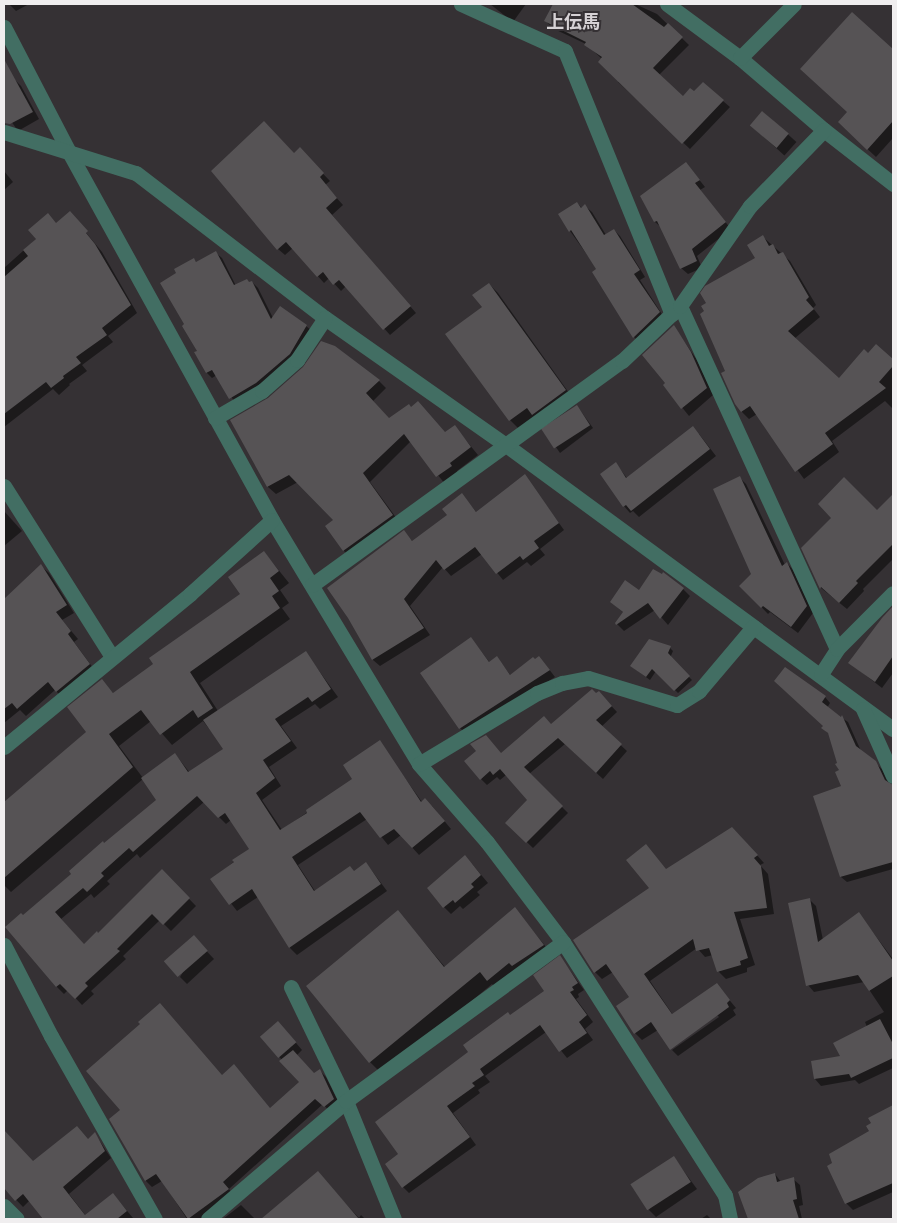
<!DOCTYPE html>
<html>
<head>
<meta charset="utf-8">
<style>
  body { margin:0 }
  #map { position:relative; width:897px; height:1223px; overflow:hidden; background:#353134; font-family:Literata,"Noto Sans JP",serif }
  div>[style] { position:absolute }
  .shadow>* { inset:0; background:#0007; transform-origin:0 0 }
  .building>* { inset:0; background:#565355; transform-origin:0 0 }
  .street>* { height:15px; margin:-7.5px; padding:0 7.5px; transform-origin:7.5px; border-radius:7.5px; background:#426e63 }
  span { translate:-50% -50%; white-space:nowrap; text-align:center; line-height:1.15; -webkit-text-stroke:4px #353134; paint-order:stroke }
  .quarter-label { font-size:18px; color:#d6d2d5; font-weight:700 }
  .frame { position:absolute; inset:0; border:5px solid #f0eeef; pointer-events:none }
</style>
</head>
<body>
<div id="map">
  <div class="shadow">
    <div style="clip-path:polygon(9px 4px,29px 4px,16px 11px)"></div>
    <div style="clip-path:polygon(490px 4px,526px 4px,513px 22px)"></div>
    <div style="clip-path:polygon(554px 4px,635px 4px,657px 14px,689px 45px,659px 75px,683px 97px,694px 92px,703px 84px,730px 107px,690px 149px,618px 82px,620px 81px,602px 59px,586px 44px,552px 28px,546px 21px)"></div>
    <div style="clip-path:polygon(852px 14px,893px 51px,893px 138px,876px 157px,847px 130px)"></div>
    <div style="clip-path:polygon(14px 79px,21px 86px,39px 119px,18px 131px,4px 111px,4px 85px)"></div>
    <div style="left:763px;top:112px;width:45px;height:18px;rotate:42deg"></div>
    <div style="clip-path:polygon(294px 154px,306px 156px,330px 181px,325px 185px,343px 205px,332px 215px,416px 313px,390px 335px,346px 286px,341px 291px,329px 278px,324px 283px,293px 248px,285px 255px,278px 249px)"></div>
    <div style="clip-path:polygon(686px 163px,705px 187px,700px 190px,731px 229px,697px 256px,702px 268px,688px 274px,681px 268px,662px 228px,655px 222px,641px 197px)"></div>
    <div style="clip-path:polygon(4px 171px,13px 182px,4px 190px)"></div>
    <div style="clip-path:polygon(577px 203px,582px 208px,585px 206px,592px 212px,606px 235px,614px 230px,620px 236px,645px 277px,640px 280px,665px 319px,640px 343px,634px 337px,598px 270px,570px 231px)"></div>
    <div style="clip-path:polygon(52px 225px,83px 229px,102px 252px,137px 313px,108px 336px,113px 342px,82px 365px,87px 371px,69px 384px,70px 385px,59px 395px,53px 389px,4px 427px,4px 268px)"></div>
    <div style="clip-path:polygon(763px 237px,790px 261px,816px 305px,813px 308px,820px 317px,794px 339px,839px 380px,876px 346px,893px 360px,893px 409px,885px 401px,832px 441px,839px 452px,804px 479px,757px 414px,749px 419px,742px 412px,727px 372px)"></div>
    <div style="clip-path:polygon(216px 253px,222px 258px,236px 286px,252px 282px,258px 288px,273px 318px,306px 326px,312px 331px,295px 359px,236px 404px,217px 375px,212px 378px,207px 373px,186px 325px,178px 274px,194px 259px,197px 263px)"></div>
    <div style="clip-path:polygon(489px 284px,498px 293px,574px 400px,519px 429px,510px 420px)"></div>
    <div style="clip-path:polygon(674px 327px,697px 360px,713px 395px,689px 416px,664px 385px,667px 383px)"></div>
    <div style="clip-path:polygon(379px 381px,386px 388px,373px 401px,390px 420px,445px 433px,455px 427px,478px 455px,457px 471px,459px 474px,445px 484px,411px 441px,370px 482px,400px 523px,351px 558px,344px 551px,334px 520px,298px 482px,276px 494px,268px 487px,231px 421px)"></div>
    <div style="clip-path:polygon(580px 410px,593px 428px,560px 453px,544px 430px)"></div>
    <div style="clip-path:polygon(699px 434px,716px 456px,639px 517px,633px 511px,630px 513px,624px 506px,616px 464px,627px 478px)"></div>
    <div style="clip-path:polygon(525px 476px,564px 530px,540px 549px,545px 555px,531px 566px,527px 562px,503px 580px,482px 554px,451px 576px,443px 567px,410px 606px,430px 635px,380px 666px,373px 660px,349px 617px,404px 532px,413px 542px,468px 502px,477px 513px)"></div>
    <div style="clip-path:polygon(739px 477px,746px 484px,785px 565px,787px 563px,793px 570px,813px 613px,798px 633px,770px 612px,768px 614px,741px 586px,753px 574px)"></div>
    <div style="clip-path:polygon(893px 496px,893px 559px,863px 589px,864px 591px,847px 609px,821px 588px,802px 548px,877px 512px)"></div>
    <div style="clip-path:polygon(4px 511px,22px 531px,4px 546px)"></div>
    <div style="clip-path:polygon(evenodd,264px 552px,289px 583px,280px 590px,289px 603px,282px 608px,290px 619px,200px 683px,218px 711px,306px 653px,338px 697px,320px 709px,315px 704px,281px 726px,297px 748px,269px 767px,281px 786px,262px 800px,282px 830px,353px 780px,379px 742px,422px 802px,432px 806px,451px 829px,419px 855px,401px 835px,388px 845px,367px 819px,298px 865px,315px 891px,354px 872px,366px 863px,387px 891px,297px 955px,290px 948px,258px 897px,237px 911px,212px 879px,250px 849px,231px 820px,226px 824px,204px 802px,140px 858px,137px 854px,107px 881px,110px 884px,94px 898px,91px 894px,61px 919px,84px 945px,98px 934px,162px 871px,196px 906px,171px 931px,160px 920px,123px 956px,126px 959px,91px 991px,94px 994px,82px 1005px,68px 990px,64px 994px,57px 987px,6px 927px,23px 916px,157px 800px,143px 779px,11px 892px,4px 885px,4px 804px,87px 732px,102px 681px,114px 694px,155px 665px,242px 594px,264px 552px,151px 721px,172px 745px,203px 721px,225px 749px,190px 773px,175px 754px,143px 778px,119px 746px,151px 721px)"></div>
    <div style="clip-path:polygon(41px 566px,49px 573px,74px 613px,62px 620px,78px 639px,74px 642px,96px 672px,64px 699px,55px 690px,26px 716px,20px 710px,4px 723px,4px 600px)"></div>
    <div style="clip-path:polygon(683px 589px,690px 596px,668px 625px,655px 610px,624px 631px,616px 623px,624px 613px,611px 602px,639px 591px)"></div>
    <div style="clip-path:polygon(884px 618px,893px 624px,893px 673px,882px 688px,850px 663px)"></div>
    <div style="clip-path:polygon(471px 638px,490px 663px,502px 664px,511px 676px,545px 664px,555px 677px,466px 734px,460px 728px)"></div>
    <div style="clip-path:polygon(670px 648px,673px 651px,670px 658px,692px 680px,678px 693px,656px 671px,650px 680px,635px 669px)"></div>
    <div style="clip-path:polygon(781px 687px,825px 697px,830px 703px,827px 708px,848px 722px,861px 751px,882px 769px,890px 785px,893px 785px,893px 869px,847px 882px,841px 877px,814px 797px,842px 786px,839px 763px,830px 735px,823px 728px,825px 726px)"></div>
    <div style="clip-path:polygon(603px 697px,617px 712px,601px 727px,627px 751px,603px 779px,565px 744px,529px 774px,568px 813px,533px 848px,507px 823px,529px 801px,506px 775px,500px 780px,497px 777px,487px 785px,481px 779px,501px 754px)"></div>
    <div style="clip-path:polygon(739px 835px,764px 863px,760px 865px,768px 874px,774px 914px,740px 919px,755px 965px,747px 968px,747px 972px,726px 979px,719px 972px,713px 955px,705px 957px,697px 948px,650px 981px,673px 1015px,717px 985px,736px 1008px,733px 1010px,736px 1015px,678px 1056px,672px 1050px,719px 1017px,717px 1015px,658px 1030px,642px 1040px,635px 1033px,631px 998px,613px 972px,602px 979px,595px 972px,651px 888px,666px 870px)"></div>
    <div style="clip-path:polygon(472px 864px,488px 883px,477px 892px,480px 895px,463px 909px,460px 906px,451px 914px,444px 907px)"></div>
    <div style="clip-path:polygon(810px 900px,816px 906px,823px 940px,859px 914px,893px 959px,893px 1068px,859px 1084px,855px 1080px,821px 1086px,815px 1079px,842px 1057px,867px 1027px,865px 1022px,884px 1012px,864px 982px,814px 992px,808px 985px)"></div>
    <div style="clip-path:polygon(515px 909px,555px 958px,500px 993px,492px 984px,383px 1075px,370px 1062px,398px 912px,445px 967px)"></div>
    <div style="clip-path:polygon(200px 944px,214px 959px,187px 984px,180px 977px)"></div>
    <div style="clip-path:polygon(560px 957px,584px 990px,578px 994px,579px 997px,576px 999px,593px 1022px,585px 1029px,593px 1040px,567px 1058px,546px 1032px,485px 1076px,490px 1082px,478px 1090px,480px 1093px,453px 1113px,476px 1145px,409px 1193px,403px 1187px,400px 1154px,470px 1052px,510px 1017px,546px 991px)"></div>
    <div style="clip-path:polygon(285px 1030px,302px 1050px,297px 1055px,314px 1074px,320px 1071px,326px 1077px,340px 1105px,331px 1113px,323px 1104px,229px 1189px,234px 1196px,207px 1219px,187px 1219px,162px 1181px,152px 1187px,146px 1181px,111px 1119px,223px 1076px,270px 1109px,301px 1082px,262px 1037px)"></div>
    <div style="clip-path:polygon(890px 1108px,893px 1111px,893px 1192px,853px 1210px,846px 1203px,870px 1131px)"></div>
    <div style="clip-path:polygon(4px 1131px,33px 1162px,88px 1140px,95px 1134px,111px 1158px,69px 1194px,86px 1216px,113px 1194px,133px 1218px,45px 1219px,30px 1200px,23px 1207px,4px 1187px)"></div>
    <div style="clip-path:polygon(674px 1158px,697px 1189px,656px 1217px,649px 1210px)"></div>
    <div style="clip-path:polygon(317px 1173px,359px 1218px,361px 1215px,365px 1219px,263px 1219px)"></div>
    <div style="clip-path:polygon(775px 1174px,781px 1182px,793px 1179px,800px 1185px,803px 1205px,799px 1206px,802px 1219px,749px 1219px,740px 1192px)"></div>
    <div style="clip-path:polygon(241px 1205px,255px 1219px,223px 1219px)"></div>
    <div style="clip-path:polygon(707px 1215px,711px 1219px,701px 1219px)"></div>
  </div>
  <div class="building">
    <div style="clip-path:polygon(553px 4px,632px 4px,664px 27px,668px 23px,683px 37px,653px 68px,683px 96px,690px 88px,694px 91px,703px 82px,724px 100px,682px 144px,598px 62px,602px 57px,584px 45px,586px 42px,544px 21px)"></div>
    <div style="clip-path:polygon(852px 12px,893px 49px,893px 121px,867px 150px,838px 122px,847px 112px,800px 69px)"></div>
    <div style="clip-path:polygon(4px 59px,33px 112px,10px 124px,4px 123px)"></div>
    <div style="left:762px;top:111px;width:35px;height:19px;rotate:40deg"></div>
    <div style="clip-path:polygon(264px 121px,294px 153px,300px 147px,324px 173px,320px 177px,337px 198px,326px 208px,411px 306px,383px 330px,339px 280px,333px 285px,323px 272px,317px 277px,286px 242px,277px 250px,211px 171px)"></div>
    <div style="clip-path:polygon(686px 162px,700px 180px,695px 183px,726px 222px,692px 249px,697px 261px,680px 269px,657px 221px,654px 222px,640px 196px)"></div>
    <div style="clip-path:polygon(577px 202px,581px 208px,585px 204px,604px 235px,614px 229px,640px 270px,634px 274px,660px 312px,633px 338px,592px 272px,596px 269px,571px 230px,569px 232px,558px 214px)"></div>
    <div style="clip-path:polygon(70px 211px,88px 231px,86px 233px,95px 244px,131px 305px,102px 328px,107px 335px,76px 357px,81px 363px,63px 376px,64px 378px,51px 388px,46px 382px,4px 414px,4px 277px,28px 256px,23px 250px,36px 239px,28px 230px,48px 213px,56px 223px)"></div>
    <div style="clip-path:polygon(763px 235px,769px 246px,773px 244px,778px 254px,783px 252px,809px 297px,806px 300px,814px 309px,788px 331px,839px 378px,864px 349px,868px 353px,876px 344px,893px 359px,893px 366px,879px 382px,886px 388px,825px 433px,833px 444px,795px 472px,750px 406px,741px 412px,735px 404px,721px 373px,725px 371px,700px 314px,704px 311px,701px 306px,706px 303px,700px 293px,705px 286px,755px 258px,747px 245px)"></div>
    <div style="clip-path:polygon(216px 251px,234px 285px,247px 279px,249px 282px,252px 281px,271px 319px,280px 306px,307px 325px,290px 354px,256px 383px,229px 399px,212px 370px,206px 373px,194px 352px,197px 351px,182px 326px,184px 324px,160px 283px,176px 273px,174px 269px,194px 258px,196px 262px)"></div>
    <div style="clip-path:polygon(489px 283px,566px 390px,532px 415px,527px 408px,509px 421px,445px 334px,482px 307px,472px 295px)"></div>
    <div style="clip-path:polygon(674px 325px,691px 352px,707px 388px,681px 409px,663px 385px,665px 383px,642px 355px)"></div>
    <div style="clip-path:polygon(321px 341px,335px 346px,380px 380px,366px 393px,389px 418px,409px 404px,411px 407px,418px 401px,445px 432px,455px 425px,471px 447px,450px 463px,452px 466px,436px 477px,404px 434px,363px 473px,393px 515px,343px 551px,325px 526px,333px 520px,289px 475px,267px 487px,230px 420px,268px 398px,303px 367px)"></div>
    <div style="left:577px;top:405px;width:24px;height:43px;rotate:57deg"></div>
    <div style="clip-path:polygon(693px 426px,710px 449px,631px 511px,626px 505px,623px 507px,600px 474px,616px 462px,626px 478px)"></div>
    <div style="clip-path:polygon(525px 474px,559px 523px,534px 541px,539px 548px,523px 560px,520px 556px,496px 574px,475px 547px,444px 570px,436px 560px,404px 599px,424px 628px,372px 660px,348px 618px,327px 588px,404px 530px,412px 541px,447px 515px,442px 509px,462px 493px,476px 512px)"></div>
    <div style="clip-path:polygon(740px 476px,782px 566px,787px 562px,807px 606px,791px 627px,763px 606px,761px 608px,739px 586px,751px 574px,713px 489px)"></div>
    <div style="clip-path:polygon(844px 477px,877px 510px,893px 494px,893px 544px,856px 581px,858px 583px,839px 603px,821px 587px,820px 589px,801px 548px,831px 518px,818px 504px)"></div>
    <div style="clip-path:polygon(264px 551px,279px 571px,270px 578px,279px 591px,272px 596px,280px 608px,190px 672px,213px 708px,198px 718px,193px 710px,160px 735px,141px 710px,109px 734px,133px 767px,4px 878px,4px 802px,86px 732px,67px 707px,102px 679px,113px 693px,153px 664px,149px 658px,240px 594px,228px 577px)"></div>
    <div style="clip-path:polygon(41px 564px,67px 605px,56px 612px,71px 631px,68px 634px,90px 664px,56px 692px,48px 682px,17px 709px,12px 703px,4px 709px,4px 599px)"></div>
    <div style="clip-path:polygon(653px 569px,662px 574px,663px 572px,684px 588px,660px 619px,648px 603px,616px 625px,615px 623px,623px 612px,610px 602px,625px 580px,639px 590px)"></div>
    <div style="clip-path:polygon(893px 606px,893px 656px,875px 682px,848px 663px,882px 618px)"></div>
    <div style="clip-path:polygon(471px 637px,489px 662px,497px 656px,510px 675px,533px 657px,535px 659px,539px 656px,550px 670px,459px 729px,420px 673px)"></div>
    <div style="clip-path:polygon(649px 639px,671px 646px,668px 653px,690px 676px,674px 691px,652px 669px,646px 677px,630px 666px)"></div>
    <div style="clip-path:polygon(306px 651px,331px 689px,312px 702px,308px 697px,275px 719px,291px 741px,263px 760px,275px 778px,256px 793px,280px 830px,307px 813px,306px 810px,352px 779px,343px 765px,380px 740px,421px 802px,425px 798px,445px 821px,412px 848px,394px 829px,380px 838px,360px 812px,292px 857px,314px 891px,350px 866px,354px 871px,366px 862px,381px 884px,289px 948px,252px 889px,229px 905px,210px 879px,234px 862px,232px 860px,249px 849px,225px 813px,218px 818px,197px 796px,133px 852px,129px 848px,101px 873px,104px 876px,87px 892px,83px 888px,55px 912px,84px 944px,97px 931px,98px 933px,162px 869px,190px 898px,163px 925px,152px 914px,117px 949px,120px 951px,85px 983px,88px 986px,75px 999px,60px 984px,56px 987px,5px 927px,21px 913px,23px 915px,71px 874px,69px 871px,103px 841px,104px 843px,156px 800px,141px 778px,175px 753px,188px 772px,223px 749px,203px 720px)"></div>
    <div style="clip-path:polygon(785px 667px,826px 696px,822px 702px,841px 717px,842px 715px,856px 746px,876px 761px,885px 780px,893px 785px,893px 862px,840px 877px,813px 796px,841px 786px,835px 772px,839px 770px,835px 764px,837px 763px,828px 733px,821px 728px,823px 726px,774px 681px)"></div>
    <div style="clip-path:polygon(592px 689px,596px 693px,599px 691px,612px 706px,596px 720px,622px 744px,596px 773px,558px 738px,524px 767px,563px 806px,526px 843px,505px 823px,527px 800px,500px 769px,493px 775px,490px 771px,480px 780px,464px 761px,476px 751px,470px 744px,486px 735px,501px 753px,544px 716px,551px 724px)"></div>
    <div style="clip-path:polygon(732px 827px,758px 855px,754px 858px,761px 866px,767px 908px,734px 912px,748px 958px,740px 961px,741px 965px,717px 972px,709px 948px,696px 951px,693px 939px,644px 974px,672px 1014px,717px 983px,730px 1000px,727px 1003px,729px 1007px,670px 1050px,651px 1022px,634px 1034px,616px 1006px,629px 997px,606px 964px,594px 973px,573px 940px,649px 888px,626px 860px,646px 844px,666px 869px)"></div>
    <div style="clip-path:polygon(465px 855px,481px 875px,471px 884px,474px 887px,455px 903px,453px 900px,443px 908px,427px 888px)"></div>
    <div style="clip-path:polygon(810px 898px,818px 942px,859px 912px,893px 961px,893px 976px,869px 991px,858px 975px,806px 986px,788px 903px)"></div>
    <div style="clip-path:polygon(515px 907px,544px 945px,512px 966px,509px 963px,487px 981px,480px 972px,369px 1063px,306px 986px,398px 910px,444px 967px)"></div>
    <div style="left:194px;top:935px;width:21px;height:40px;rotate:49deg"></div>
    <div style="clip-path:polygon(560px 955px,578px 983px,572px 987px,574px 990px,570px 992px,587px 1015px,579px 1022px,587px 1033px,559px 1052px,540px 1025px,480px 1069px,484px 1075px,472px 1083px,475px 1086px,447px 1106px,470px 1137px,402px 1188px,385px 1164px,398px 1154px,375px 1122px,468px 1052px,463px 1045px,508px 1012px,510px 1015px,544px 991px,533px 975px)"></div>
    <div style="clip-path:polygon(160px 1003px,222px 1075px,234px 1064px,270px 1108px,299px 1082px,279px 1061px,293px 1050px,314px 1073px,320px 1069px,334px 1099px,324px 1107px,315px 1099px,223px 1182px,229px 1189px,188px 1219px,156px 1174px,145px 1181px,109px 1119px,120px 1110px,86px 1071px,140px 1024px,138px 1022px)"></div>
    <div style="clip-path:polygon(880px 1019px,893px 1044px,893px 1058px,851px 1078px,849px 1074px,814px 1079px,811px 1061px,840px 1056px,833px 1043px)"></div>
    <div style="left:278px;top:1021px;width:28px;height:24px;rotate:49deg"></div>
    <div style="clip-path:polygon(893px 1105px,893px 1183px,845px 1204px,827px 1166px,832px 1163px,829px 1154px,869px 1131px,866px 1126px,871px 1123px,868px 1118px)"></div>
    <div style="clip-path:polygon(77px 1126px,88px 1139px,95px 1132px,105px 1151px,63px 1187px,85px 1215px,113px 1193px,127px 1211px,117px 1219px,43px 1219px,23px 1194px,15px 1201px,4px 1188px,4px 1130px,33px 1161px)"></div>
    <div style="left:674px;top:1156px;width:31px;height:52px;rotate:57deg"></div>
    <div style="clip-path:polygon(318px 1171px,359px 1219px,261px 1219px)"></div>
    <div style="clip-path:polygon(775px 1173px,777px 1182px,794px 1177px,797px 1199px,793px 1200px,799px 1219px,748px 1219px,738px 1192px,758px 1178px)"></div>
  </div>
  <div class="street">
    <div style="left:461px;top:4px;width:114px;rotate:24.3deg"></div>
    <div style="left:565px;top:51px;width:284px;rotate:67.9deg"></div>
    <div style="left:667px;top:4px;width:91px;rotate:36.5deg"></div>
    <div style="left:740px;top:58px;width:111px;rotate:40.6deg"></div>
    <div style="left:824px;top:130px;width:88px;rotate:38deg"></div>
    <div style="left:4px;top:27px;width:143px;rotate:62.5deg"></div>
    <div style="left:70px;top:154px;width:418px;rotate:61.1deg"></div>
    <div style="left:272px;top:520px;width:285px;rotate:58.9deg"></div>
    <div style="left:419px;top:764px;width:103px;rotate:48.9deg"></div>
    <div style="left:487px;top:842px;width:126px;rotate:52.8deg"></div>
    <div style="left:563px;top:942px;width:300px;rotate:57.4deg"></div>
    <div style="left:725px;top:1195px;width:25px;rotate:78deg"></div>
    <div style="left:740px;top:58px;width:76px;rotate:-45deg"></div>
    <div style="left:4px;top:132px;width:138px;rotate:17.3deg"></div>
    <div style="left:136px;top:173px;width:238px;rotate:37.5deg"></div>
    <div style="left:325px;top:318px;width:221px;rotate:35.1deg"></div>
    <div style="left:506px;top:445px;width:480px;rotate:36.3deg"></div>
    <div style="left:680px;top:306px;width:377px;rotate:65.4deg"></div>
    <div style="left:215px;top:418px;width:54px;rotate:-29.9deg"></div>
    <div style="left:262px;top:391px;width:47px;rotate:-41.5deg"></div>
    <div style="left:297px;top:360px;width:50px;rotate:-56.3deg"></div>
    <div style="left:4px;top:486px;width:202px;rotate:57.7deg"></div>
    <div style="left:312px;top:585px;width:382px;rotate:-35.9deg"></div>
    <div style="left:622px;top:361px;width:80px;rotate:-43.5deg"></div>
    <div style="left:680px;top:306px;width:122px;rotate:-55deg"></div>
    <div style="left:750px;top:206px;width:106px;rotate:-45.8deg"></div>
    <div style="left:821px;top:674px;width:30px;rotate:-57deg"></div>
    <div style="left:837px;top:649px;width:79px;rotate:-45deg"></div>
    <div style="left:863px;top:709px;width:73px;rotate:65.9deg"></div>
    <div style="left:4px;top:747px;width:241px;rotate:-39.4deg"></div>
    <div style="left:190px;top:594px;width:110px;rotate:-42.1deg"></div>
    <div style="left:419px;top:764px;width:138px;rotate:-31deg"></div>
    <div style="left:537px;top:693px;width:27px;rotate:-22deg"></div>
    <div style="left:562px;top:683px;width:26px;rotate:-11deg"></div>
    <div style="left:588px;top:678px;width:93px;rotate:16.9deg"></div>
    <div style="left:677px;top:705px;width:26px;rotate:-32deg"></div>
    <div style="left:699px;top:691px;width:84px;rotate:-49.8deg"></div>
    <div style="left:4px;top:945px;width:102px;rotate:62.7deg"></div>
    <div style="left:51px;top:1036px;width:210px;rotate:60.4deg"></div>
    <div style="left:291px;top:987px;width:127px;rotate:64.2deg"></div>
    <div style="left:346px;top:1101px;width:127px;rotate:67.9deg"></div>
    <div style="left:4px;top:1206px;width:18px;rotate:45deg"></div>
    <div style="left:208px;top:1219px;width:182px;rotate:-40.5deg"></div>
    <div style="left:346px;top:1101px;width:269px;rotate:-36.2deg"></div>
  </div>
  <div class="quarter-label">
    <span style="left:573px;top:21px">上伝馬</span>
  </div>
  <div class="frame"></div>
</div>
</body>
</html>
